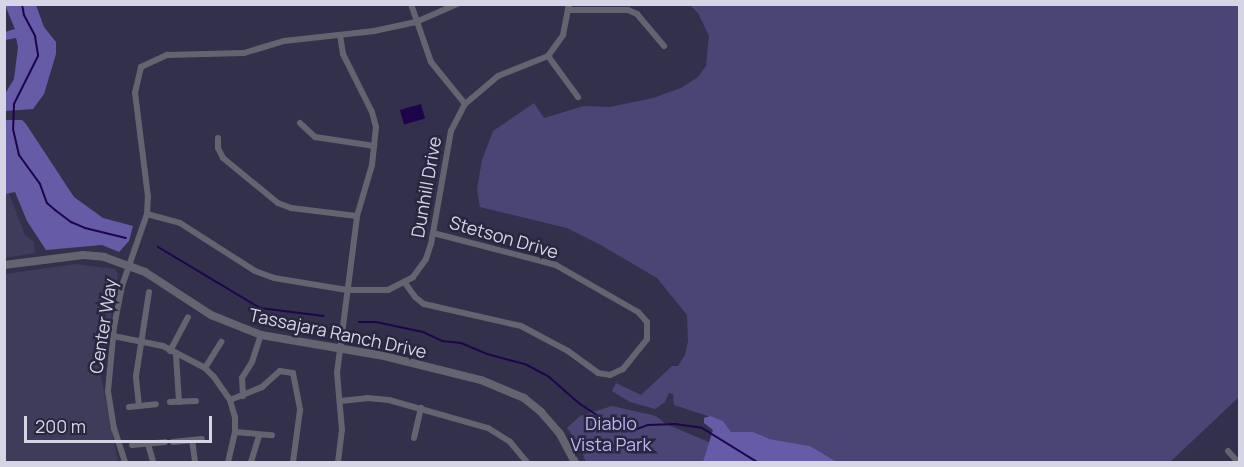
<!DOCTYPE html>
<html>
<head>
<meta charset="utf-8">
<style>
  body { margin:0 }
  #map { position:relative; width:1244px; height:467px; overflow:hidden; background:#33304b; font-family:Manrope,sans-serif }
  div>[style] { position:absolute }
  .built>* { inset:0; background:#3e3b5b }
  .green>* { inset:0; background:#4b4576 }
  .forest>* { inset:0; background:#665ba6 }
  .water>* { inset:0; background:#1d054c; transform-origin:0 0 }
  .stream>* { height:2px; margin:-1px; padding:0 1px; transform-origin:1px; border-radius:1px; background:#1d054c }
  .minor>* { height:6px; margin:-3px; padding:0 3px; transform-origin:3px; border-radius:3px; background:#646370 }
  .tertiary>* { height:8px; margin:-4px; padding:0 4px; transform-origin:4px; border-radius:4px; background:#646370 }
  span { translate:-50% -50%; white-space:nowrap; text-align:center; line-height:1.15; -webkit-text-stroke:5px #292640; paint-order:stroke }
  .street-label { font-size:18px; color:#d6d5e6 }
  .park-label { font-size:18px; color:#bcb6f4 }
  .frame { position:absolute; inset:0; border:6px solid #d6d5e6; pointer-events:none }
  .scale { position:absolute; left:24px; top:416px; width:188px; height:27px; box-sizing:border-box; border:3px solid #d6d5e6; border-top:0; padding-left:8px; font-size:18px; line-height:21px; white-space:nowrap; color:#d6d5e6; -webkit-text-stroke:4px #292640; paint-order:stroke }
</style>
</head>
<body>
<div id="map">
  <div class="built">
    <div style="clip-path:polygon(9px 193px,25px 235px,34px 242px,35px 253px,5px 258px,5px 194px)"></div>
    <div style="clip-path:polygon(75px 264px,115px 269px,118px 274px,101px 377px,118px 462px,5px 462px,5px 274px)"></div>
  </div>
  <div class="green">
    <div style="clip-path:polygon(690px 5px,1239px 5px,1239px 397px,1170px 462px,837px 462px,810px 446px,770px 439px,753px 432px,731px 432px,723px 421px,674px 405px,673px 394px,669px 393px,665px 402px,655px 409px,630px 402px,612px 391px,616px 383px,641px 395px,672px 366px,678px 366px,685px 355px,688px 341px,687px 315px,657px 278px,599px 244px,567px 228px,480px 207px,477px 189px,482px 160px,493px 131px,534px 103px,544px 118px,584px 106px,610px 107px,653px 98px,681px 88px,698px 77px,706px 66px,709px 36px,698px 13px)"></div>
    <div style="clip-path:polygon(612px 406px,656px 416px,666px 424px,756px 462px,586px 462px,579px 444px,567px 428px,580px 416px)"></div>
  </div>
  <div class="forest">
    <div style="clip-path:polygon(5px 5px,36px 5px,44px 27px,56px 42px,56px 54px,44px 94px,33px 109px,5px 111px,5px 94px,14px 79px,18px 47px,16px 38px,5px 40px,5px 32px,15px 29px)"></div>
    <div style="clip-path:polygon(5px 120px,22px 120px,26px 124px,74px 197px,103px 218px,133px 226px,129px 241px,119px 252px,102px 245px,46px 250px,27px 221px,15px 192px,5px 194px)"></div>
    <div style="clip-path:polygon(710px 416px,723px 421px,731px 432px,753px 432px,770px 439px,810px 446px,837px 462px,703px 462px,713px 430px,704px 423px,704px 418px)"></div>
  </div>
  <div class="water">
    <div style="left:421px;top:104px;width:15px;height:22px;rotate:74deg"></div>
  </div>
  <div class="stream">
    <div style="left:22px;top:4px;width:11px;rotate:80deg"></div>
    <div style="left:24px;top:15px;width:24px;rotate:62deg"></div>
    <div style="left:35px;top:36px;width:20px;rotate:81deg"></div>
    <div style="left:38px;top:56px;width:54px;rotate:116.6deg"></div>
    <div style="left:14px;top:104px;width:25px;rotate:92deg"></div>
    <div style="left:13px;top:129px;width:27px;rotate:77deg"></div>
    <div style="left:19px;top:155px;width:36px;rotate:54deg"></div>
    <div style="left:40px;top:184px;width:20px;rotate:70deg"></div>
    <div style="left:47px;top:203px;width:11px;rotate:41deg"></div>
    <div style="left:55px;top:210px;width:20px;rotate:37deg"></div>
    <div style="left:71px;top:222px;width:15px;rotate:23deg"></div>
    <div style="left:85px;top:228px;width:42px;rotate:13.7deg"></div>
    <div style="left:158px;top:247px;width:119px;rotate:30.9deg"></div>
    <div style="left:260px;top:308px;width:64px;rotate:7.1deg"></div>
    <div style="left:359px;top:322px;width:17px"></div>
    <div style="left:376px;top:322px;width:48px;rotate:12deg"></div>
    <div style="left:423px;top:332px;width:21px;rotate:25deg"></div>
    <div style="left:442px;top:341px;width:19px;rotate:6deg"></div>
    <div style="left:461px;top:343px;width:28px;rotate:23deg"></div>
    <div style="left:487px;top:354px;width:39px;rotate:15deg"></div>
    <div style="left:525px;top:364px;width:27px;rotate:28deg"></div>
    <div style="left:549px;top:377px;width:41px;rotate:41.1deg"></div>
    <div style="left:580px;top:404px;width:33px;rotate:33deg"></div>
    <div style="left:608px;top:422px;width:27px;rotate:17deg"></div>
    <div style="left:634px;top:430px;width:15px;rotate:-20deg"></div>
    <div style="left:648px;top:425px;width:27px;rotate:-2deg"></div>
    <div style="left:675px;top:424px;width:27px;rotate:8deg"></div>
    <div style="left:702px;top:428px;width:65px;rotate:31.7deg"></div>
  </div>
  <div class="minor">
    <div style="left:411px;top:4px;width:61px;rotate:71deg"></div>
    <div style="left:431px;top:62px;width:54px;rotate:51deg"></div>
    <div style="left:465px;top:104px;width:43px;rotate:-40.3deg"></div>
    <div style="left:498px;top:76px;width:54px;rotate:-21.8deg"></div>
    <div style="left:548px;top:56px;width:26px;rotate:-54deg"></div>
    <div style="left:563px;top:35px;width:32px;rotate:-79deg"></div>
    <div style="left:570px;top:10px;width:58px"></div>
    <div style="left:628px;top:10px;width:10px;rotate:24deg"></div>
    <div style="left:637px;top:14px;width:42px;rotate:49.8deg"></div>
    <div style="left:548px;top:56px;width:51px;rotate:53.8deg"></div>
    <div style="left:300px;top:123px;width:21px;rotate:43deg"></div>
    <div style="left:315px;top:137px;width:60px;rotate:8.7deg"></div>
    <div style="left:218px;top:138px;width:10px;rotate:90deg"></div>
    <div style="left:218px;top:148px;width:11px;rotate:63deg"></div>
    <div style="left:223px;top:158px;width:71px;rotate:39.3deg"></div>
    <div style="left:278px;top:203px;width:14px;rotate:21deg"></div>
    <div style="left:291px;top:208px;width:66px;rotate:6.9deg"></div>
    <div style="left:147px;top:214px;width:34px;rotate:15deg"></div>
    <div style="left:180px;top:223px;width:89px;rotate:32.6deg"></div>
    <div style="left:255px;top:271px;width:20px;rotate:20deg"></div>
    <div style="left:274px;top:278px;width:74px;rotate:9.3deg"></div>
    <div style="left:347px;top:290px;width:41px"></div>
    <div style="left:388px;top:290px;width:28px;rotate:-27deg"></div>
    <div style="left:413px;top:277px;width:22px;rotate:-54deg"></div>
    <div style="left:426px;top:259px;width:16px;rotate:-72deg"></div>
    <div style="left:431px;top:244px;width:115px;rotate:-80deg"></div>
    <div style="left:451px;top:131px;width:30px;rotate:-63deg"></div>
    <div style="left:405px;top:283px;width:17px;rotate:54deg"></div>
    <div style="left:415px;top:297px;width:11px;rotate:38deg"></div>
    <div style="left:424px;top:304px;width:99px;rotate:12.8deg"></div>
    <div style="left:521px;top:326px;width:53px;rotate:28deg"></div>
    <div style="left:568px;top:351px;width:37px;rotate:36deg"></div>
    <div style="left:598px;top:373px;width:12px;rotate:9deg"></div>
    <div style="left:610px;top:375px;width:14px;rotate:-25deg"></div>
    <div style="left:623px;top:369px;width:38px;rotate:-51deg"></div>
    <div style="left:647px;top:339px;width:17px;rotate:-90deg"></div>
    <div style="left:647px;top:322px;width:13px;rotate:-132deg"></div>
    <div style="left:638px;top:312px;width:95px;rotate:-150.2deg"></div>
    <div style="left:556px;top:265px;width:127px;rotate:-165.4deg"></div>
    <div style="left:113px;top:336px;width:51px;rotate:11.3deg"></div>
    <div style="left:163px;top:346px;width:47px;rotate:27.6deg"></div>
    <div style="left:205px;top:368px;width:13px;rotate:45deg"></div>
    <div style="left:214px;top:377px;width:28px;rotate:55deg"></div>
    <div style="left:230px;top:400px;width:18px;rotate:74deg"></div>
    <div style="left:235px;top:417px;width:15px;rotate:90deg"></div>
    <div style="left:235px;top:432px;width:31px;rotate:103deg"></div>
    <div style="left:170px;top:351px;width:38px;rotate:-62deg"></div>
    <div style="left:176px;top:355px;width:47px;rotate:86.3deg"></div>
    <div style="left:205px;top:368px;width:31px;rotate:-58deg"></div>
    <div style="left:243px;top:396px;width:18px;rotate:-93deg"></div>
    <div style="left:242px;top:378px;width:19px;rotate:-58deg"></div>
    <div style="left:252px;top:362px;width:28px;rotate:-72deg"></div>
    <div style="left:230px;top:400px;width:35px;rotate:-22deg"></div>
    <div style="left:262px;top:387px;width:24px;rotate:-42deg"></div>
    <div style="left:280px;top:371px;width:13px;rotate:9deg"></div>
    <div style="left:293px;top:373px;width:38px;rotate:79deg"></div>
    <div style="left:300px;top:410px;width:52px;rotate:97.7deg"></div>
    <div style="left:340px;top:401px;width:27px;rotate:-6deg"></div>
    <div style="left:367px;top:398px;width:22px;rotate:5deg"></div>
    <div style="left:389px;top:400px;width:103px;rotate:15.8deg"></div>
    <div style="left:488px;top:428px;width:26px;rotate:32deg"></div>
    <div style="left:510px;top:442px;width:26px;rotate:50deg"></div>
    <div style="left:170px;top:402px;width:26px;rotate:-2deg"></div>
    <div style="left:139px;top:406px;width:30px;rotate:-96deg"></div>
    <div style="left:136px;top:376px;width:85px;rotate:-81.2deg"></div>
    <div style="left:129px;top:407px;width:27px;rotate:-6deg"></div>
    <div style="left:235px;top:432px;width:37px;rotate:5deg"></div>
    <div style="left:414px;top:438px;width:31px;rotate:-77deg"></div>
    <div style="left:192px;top:440px;width:22px;rotate:82deg"></div>
    <div style="left:173px;top:442px;width:29px;rotate:-6deg"></div>
    <div style="left:148px;top:444px;width:19px;rotate:74deg"></div>
    <div style="left:132px;top:445px;width:33px;rotate:-5deg"></div>
    <div style="left:1228px;top:451px;width:15px;rotate:48deg"></div>
    <div style="left:125px;top:462px;width:35px;rotate:-108deg"></div>
    <div style="left:114px;top:429px;width:38px;rotate:-99deg"></div>
    <div style="left:108px;top:391px;width:64px;rotate:-84.6deg"></div>
    <div style="left:114px;top:327px;width:42px;rotate:-79deg"></div>
    <div style="left:122px;top:286px;width:76px;rotate:-70.9deg"></div>
    <div style="left:147px;top:214px;width:17px;rotate:-87deg"></div>
    <div style="left:148px;top:197px;width:105px;rotate:-97.1deg"></div>
    <div style="left:135px;top:93px;width:27px;rotate:-77deg"></div>
    <div style="left:141px;top:67px;width:29px;rotate:-25deg"></div>
    <div style="left:167px;top:55px;width:77px;rotate:-1.5deg"></div>
    <div style="left:244px;top:53px;width:42px;rotate:-16.7deg"></div>
    <div style="left:284px;top:41px;width:91px;rotate:-6.3deg"></div>
    <div style="left:374px;top:31px;width:43px;rotate:-12.1deg"></div>
    <div style="left:416px;top:22px;width:45px;rotate:-23.7deg"></div>
    <div style="left:251px;top:462px;width:28px;rotate:-73deg"></div>
    <div style="left:338px;top:462px;width:32px;rotate:-83deg"></div>
    <div style="left:342px;top:430px;width:57px;rotate:-95deg"></div>
    <div style="left:337px;top:373px;width:158px;rotate:-82.7deg"></div>
    <div style="left:357px;top:216px;width:53px;rotate:-73.6deg"></div>
    <div style="left:372px;top:165px;width:38px;rotate:-84deg"></div>
    <div style="left:376px;top:127px;width:16px;rotate:-105deg"></div>
    <div style="left:372px;top:112px;width:65px;rotate:-116.6deg"></div>
    <div style="left:343px;top:54px;width:19px;rotate:-99deg"></div>
  </div>
  <div class="tertiary">
    <div style="left:4px;top:265px;width:80px;rotate:-7.2deg"></div>
    <div style="left:83px;top:255px;width:21px;rotate:5deg"></div>
    <div style="left:104px;top:257px;width:44px;rotate:20.1deg"></div>
    <div style="left:145px;top:272px;width:79px;rotate:33.1deg"></div>
    <div style="left:211px;top:315px;width:54px;rotate:21.8deg"></div>
    <div style="left:261px;top:335px;width:125px;rotate:9.7deg"></div>
    <div style="left:384px;top:356px;width:100px;rotate:13.9deg"></div>
    <div style="left:481px;top:380px;width:47px;rotate:22.7deg"></div>
    <div style="left:524px;top:398px;width:22px;rotate:39deg"></div>
    <div style="left:541px;top:412px;width:29px;rotate:49deg"></div>
    <div style="left:560px;top:434px;width:32px;rotate:62deg"></div>
  </div>
  <div class="street-label">
    <span style="left:426px;top:187px;rotate:-80deg">Dunhill Drive</span>
    <span style="left:504px;top:237px;rotate:16deg">Stetson Drive</span>
    <span style="left:103px;top:326px;rotate:-81deg">Center Way</span>
    <span style="left:338px;top:333px;rotate:12deg">Tassajara Ranch Drive</span>
  </div>
  <div class="park-label">
    <span style="left:611px;top:434px">Diablo<br>Vista Park</span>
  </div>
  <div class="frame"></div>
  <div class="scale">200 m</div>
</div>
</body>
</html>
